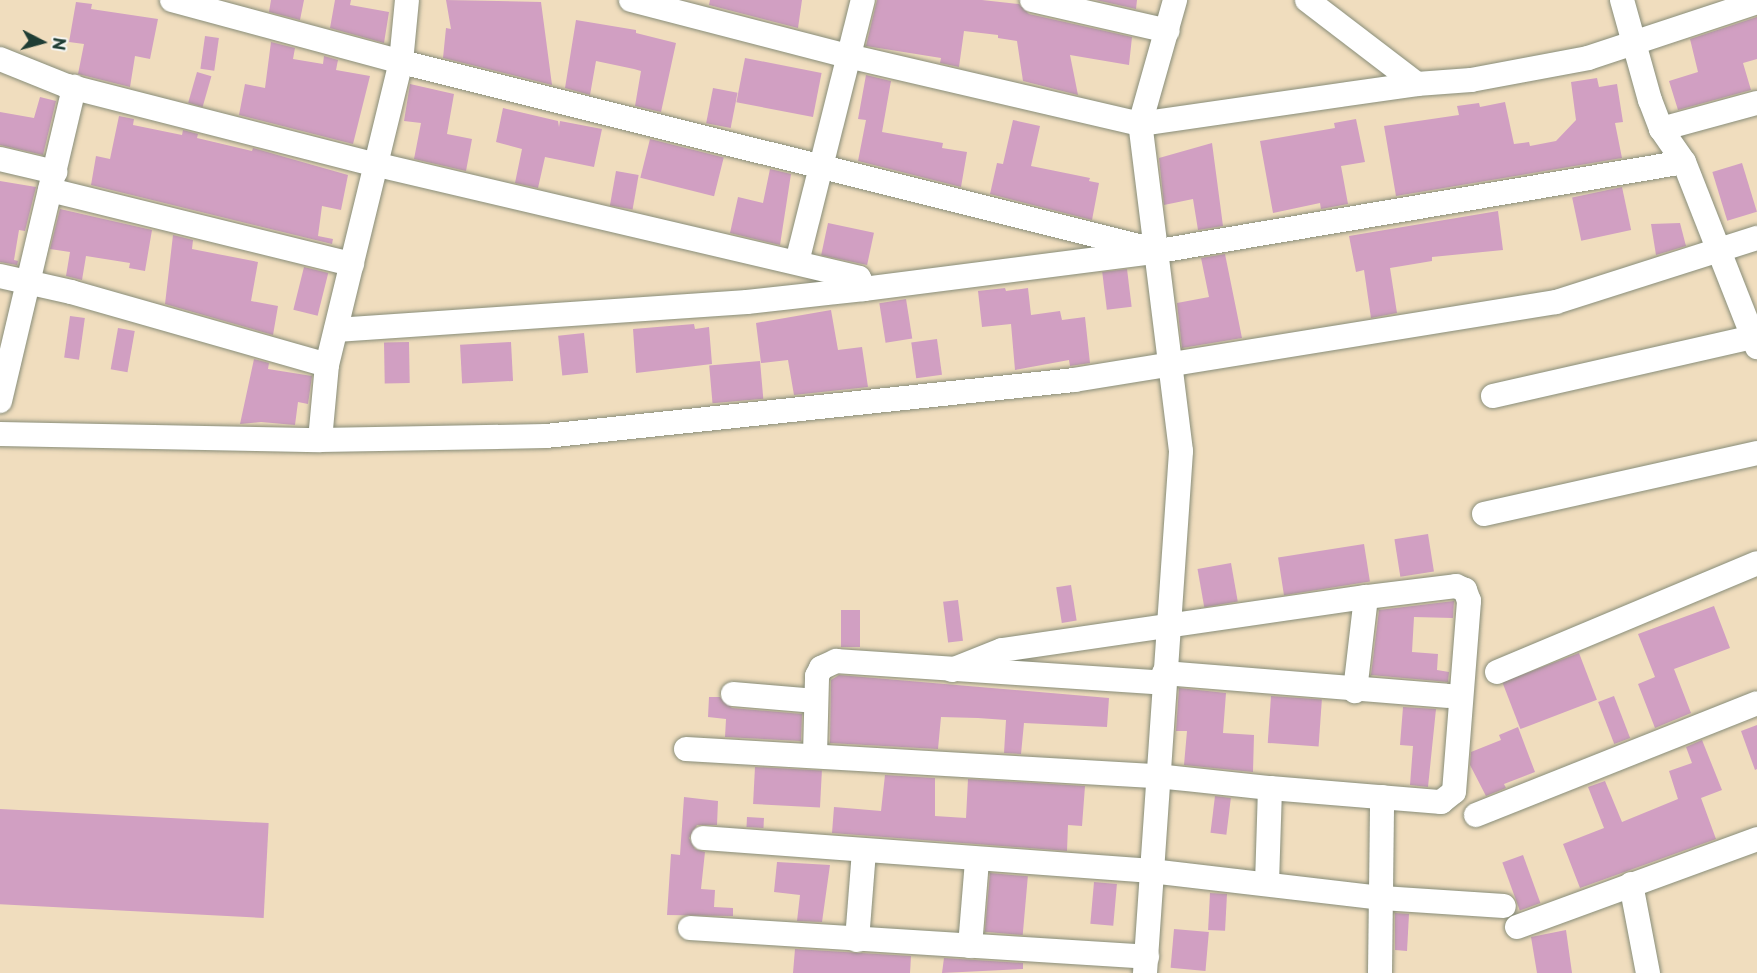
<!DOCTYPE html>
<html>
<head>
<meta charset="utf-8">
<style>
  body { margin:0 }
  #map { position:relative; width:1757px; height:973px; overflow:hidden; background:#f0ddbe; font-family:"Playpen Sans",sans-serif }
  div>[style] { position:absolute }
  .building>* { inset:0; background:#d19fc2; transform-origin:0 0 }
  .roads { filter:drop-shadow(0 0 2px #888d79) drop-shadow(0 0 2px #888d79) }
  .minor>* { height:24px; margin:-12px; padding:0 12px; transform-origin:12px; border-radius:12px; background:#fff }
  span { translate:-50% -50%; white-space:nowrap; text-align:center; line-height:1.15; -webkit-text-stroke:4.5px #f6f6f2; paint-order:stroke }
  .north { position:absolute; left:12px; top:12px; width:60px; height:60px; -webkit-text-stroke:4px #f6f6f2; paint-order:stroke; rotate:96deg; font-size:16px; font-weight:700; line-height:24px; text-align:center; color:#1f3d34 }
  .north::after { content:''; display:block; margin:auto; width:21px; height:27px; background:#1f3d34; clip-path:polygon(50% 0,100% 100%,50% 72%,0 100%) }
</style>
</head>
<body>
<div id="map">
  <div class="building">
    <div style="clip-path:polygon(271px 0,304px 0,300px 20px,269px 12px)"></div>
    <div style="clip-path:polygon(335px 0,351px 0,350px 5px,389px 12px,384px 43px,330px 28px)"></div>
    <div style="clip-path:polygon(446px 0,541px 2px,552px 85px,443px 58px,446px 28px,451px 29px)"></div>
    <div style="clip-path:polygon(710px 0,802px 0,798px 28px,709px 5px)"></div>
    <div style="clip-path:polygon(877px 0,982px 0,1019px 4px,1029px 14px,1132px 37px,1129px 65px,1070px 55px,1078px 95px,1023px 81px,1017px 41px,998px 38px,998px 35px,964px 31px,959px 67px,940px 63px,941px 58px,866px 46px)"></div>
    <div style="clip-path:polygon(1096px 0,1137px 0,1136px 9px)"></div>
    <div style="clip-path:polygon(76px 2px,92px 4px,91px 9px,158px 19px,150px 59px,135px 56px,130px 87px,78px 74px,84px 44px,69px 42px)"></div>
    <div style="clip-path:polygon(1757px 17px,1757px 59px,1743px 63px,1751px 90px,1678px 110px,1669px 81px,1698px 72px,1690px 39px)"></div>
    <div style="clip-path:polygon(576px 20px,636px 30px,636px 33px,676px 43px,661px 112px,635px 106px,641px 71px,634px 69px,596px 61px,590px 95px,565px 88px)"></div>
    <div style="left:205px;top:36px;width:14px;height:33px;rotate:8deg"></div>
    <div style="clip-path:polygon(271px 42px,295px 48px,293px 59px,323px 64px,324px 56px,338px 60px,336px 70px,370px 76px,353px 144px,239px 115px,245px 84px,265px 88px)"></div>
    <div style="left:745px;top:58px;width:78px;height:45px;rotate:11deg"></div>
    <div style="left:197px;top:72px;width:15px;height:32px;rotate:16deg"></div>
    <div style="clip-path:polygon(866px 75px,891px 81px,882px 132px,943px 143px,942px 148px,967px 152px,961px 187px,858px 161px,866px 120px,858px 119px)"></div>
    <div style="clip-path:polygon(1597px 78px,1599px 87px,1617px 84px,1623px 122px,1615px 123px,1622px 158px,1396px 196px,1384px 126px,1459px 115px,1457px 106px,1479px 103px,1480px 107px,1505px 102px,1514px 144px,1529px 142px,1530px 146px,1556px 141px,1576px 120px,1571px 82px)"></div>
    <div style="clip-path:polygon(410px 84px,454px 94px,447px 134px,472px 139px,466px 171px,414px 159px,421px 123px,404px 121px)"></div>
    <div style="left:713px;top:88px;width:25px;height:36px;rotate:11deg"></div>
    <div style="clip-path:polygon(40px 97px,56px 101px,43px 155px,0 145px,0 112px,34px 118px)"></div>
    <div style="clip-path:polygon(503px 108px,558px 121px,559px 127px,560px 121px,602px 129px,594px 167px,545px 157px,538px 188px,515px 183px,522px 149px,496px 142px)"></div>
    <div style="clip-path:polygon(119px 116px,134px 119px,133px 125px,182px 135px,183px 130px,198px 134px,197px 138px,252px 151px,253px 148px,348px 175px,341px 210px,322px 206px,318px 236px,333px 239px,332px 244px,91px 185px,96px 156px,110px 159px)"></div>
    <div style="clip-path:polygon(1356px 119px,1365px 162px,1341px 166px,1348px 204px,1321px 209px,1320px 203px,1273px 213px,1260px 141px,1335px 128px,1334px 123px)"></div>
    <div style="clip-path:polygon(1013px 120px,1040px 126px,1031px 166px,1090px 178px,1089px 181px,1099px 183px,1092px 220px,990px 194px,997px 163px,1003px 164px)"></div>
    <div style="left:650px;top:139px;width:76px;height:40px;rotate:14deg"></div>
    <div style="clip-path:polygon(1212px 143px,1223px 226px,1198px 230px,1193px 199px,1164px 205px,1159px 158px)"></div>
    <div style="left:1742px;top:163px;width:51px;height:31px;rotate:73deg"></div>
    <div style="clip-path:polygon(770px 169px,791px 174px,780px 245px,730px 233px,738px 197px,763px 203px)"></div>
    <div style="left:616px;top:171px;width:23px;height:35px;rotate:10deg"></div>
    <div style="clip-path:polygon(0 181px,36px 187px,25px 231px,19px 230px,14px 260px,18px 261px,17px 265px,0 262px)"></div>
    <div style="left:1622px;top:187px;width:44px;height:51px;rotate:78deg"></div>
    <div style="clip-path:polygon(60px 209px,152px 230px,145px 271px,129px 268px,130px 263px,86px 256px,82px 280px,66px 276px,70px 252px,50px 249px)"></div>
    <div style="clip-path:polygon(1498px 211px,1503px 250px,1432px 257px,1432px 261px,1390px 268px,1397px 313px,1371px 318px,1364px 270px,1356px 272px,1349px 236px)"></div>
    <div style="left:828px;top:223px;width:47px;height:33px;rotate:12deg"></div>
    <div style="clip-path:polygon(1680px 223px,1686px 246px,1656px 255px,1651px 224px)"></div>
    <div style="clip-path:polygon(173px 235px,193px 240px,192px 249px,258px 262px,251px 301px,278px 306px,273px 335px,165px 304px)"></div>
    <div style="clip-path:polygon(1225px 254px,1242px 338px,1182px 348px,1177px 303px,1209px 297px,1201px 258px)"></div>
    <div style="left:304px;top:267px;width:25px;height:44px;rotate:14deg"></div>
    <div style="left:1127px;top:269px;width:38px;height:25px;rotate:83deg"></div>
    <div style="clip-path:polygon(1005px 288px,1006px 291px,1028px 288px,1031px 315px,1060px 311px,1062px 320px,1085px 317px,1090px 363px,1070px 366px,1069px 360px,1015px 370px,1011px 324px,982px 327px,978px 291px)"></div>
    <div style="left:906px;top:299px;width:40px;height:27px;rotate:81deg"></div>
    <div style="clip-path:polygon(831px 310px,838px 350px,862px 347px,868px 387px,794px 395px,788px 360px,761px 363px,756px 323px)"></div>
    <div style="left:70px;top:316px;width:15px;height:42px;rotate:8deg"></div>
    <div style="clip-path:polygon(694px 324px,695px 329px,709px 327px,712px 364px,636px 373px,633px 329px)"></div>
    <div style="left:118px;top:328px;width:17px;height:42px;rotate:10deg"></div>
    <div style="left:584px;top:333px;width:40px;height:26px;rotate:84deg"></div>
    <div style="left:937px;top:339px;width:36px;height:26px;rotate:82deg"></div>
    <div style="left:409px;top:342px;width:41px;height:25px;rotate:89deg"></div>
    <div style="left:511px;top:342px;width:39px;height:51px;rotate:87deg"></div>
    <div style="clip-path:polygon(254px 359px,269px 363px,268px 369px,312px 376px,308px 404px,298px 402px,295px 425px,261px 422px,240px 424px)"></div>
    <div style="left:760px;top:361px;width:38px;height:51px;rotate:85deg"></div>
    <div style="left:1428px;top:534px;width:38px;height:34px;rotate:81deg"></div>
    <div style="left:1364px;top:544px;width:38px;height:87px;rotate:81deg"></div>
    <div style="left:1231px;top:563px;width:39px;height:34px;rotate:80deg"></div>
    <div style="left:1071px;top:585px;width:36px;height:15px;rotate:81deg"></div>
    <div style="left:958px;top:600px;width:41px;height:15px;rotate:83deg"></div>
    <div style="clip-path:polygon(1454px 601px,1453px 618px,1414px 617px,1412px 652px,1438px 654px,1437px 670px,1449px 672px,1448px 682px,1371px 675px,1379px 610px)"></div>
    <div style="clip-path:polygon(1714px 606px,1730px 648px,1674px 669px,1691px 713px,1655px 728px,1638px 684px,1655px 677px,1638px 634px)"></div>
    <div style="left:841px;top:610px;width:19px;height:37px"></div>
    <div style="left:1579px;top:653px;width:50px;height:82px;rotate:69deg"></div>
    <div style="clip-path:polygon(839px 675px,1109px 698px,1107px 727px,1024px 723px,1021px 754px,1004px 753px,1006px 720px,978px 718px,941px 717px,938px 749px,830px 743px,831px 680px)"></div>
    <div style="clip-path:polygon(1179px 688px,1226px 693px,1223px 733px,1254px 735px,1253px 772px,1184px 765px,1187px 731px,1176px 731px)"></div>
    <div style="left:1271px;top:696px;width:51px;height:47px;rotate:4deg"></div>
    <div style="left:1614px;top:696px;width:45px;height:17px;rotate:69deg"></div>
    <div style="clip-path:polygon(709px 697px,720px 697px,732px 708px,802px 714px,801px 741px,725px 737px,726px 719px,708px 717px)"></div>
    <div style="clip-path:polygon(1403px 707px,1436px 709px,1428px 787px,1410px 785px,1413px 746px,1400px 745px)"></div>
    <div style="clip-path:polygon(1757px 725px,1757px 769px,1755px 770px,1741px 731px)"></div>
    <div style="clip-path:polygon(1518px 727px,1535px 772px,1504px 784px,1506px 788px,1486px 796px,1470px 765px,1471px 752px,1501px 740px,1499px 735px)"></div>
    <div style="clip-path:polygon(1702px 740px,1722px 790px,1701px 798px,1716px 839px,1580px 888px,1563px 844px,1604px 828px,1588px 787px,1605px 781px,1622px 822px,1678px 799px,1669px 771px,1692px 763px,1686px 747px)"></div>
    <div style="left:755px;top:767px;width:67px;height:37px;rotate:3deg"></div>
    <div style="clip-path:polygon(885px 775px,935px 778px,935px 816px,966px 818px,968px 779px,1085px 786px,1082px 826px,1068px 825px,1067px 851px,832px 833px,834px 807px,881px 811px)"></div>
    <div style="left:1215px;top:796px;width:16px;height:37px;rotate:7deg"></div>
    <div style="clip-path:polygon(684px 797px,718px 801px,717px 825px,697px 825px,689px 838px,695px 849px,705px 852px,701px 889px,715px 890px,714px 907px,733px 908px,733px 916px,667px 915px,671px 854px,680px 855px)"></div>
    <div style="left:0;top:809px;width:269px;height:95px;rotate:3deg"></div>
    <div style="left:747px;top:817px;width:17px;height:10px;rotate:3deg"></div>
    <div style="left:1523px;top:855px;width:51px;height:22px;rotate:70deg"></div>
    <div style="clip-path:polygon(777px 862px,830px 865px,822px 922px,797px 921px,800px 895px,774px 892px)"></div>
    <div style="left:990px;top:873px;width:38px;height:59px;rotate:5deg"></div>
    <div style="left:1094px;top:882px;width:23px;height:42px;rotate:5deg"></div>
    <div style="left:1210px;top:893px;width:17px;height:37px;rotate:3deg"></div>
    <div style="clip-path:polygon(1395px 913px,1409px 914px,1407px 951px,1395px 950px)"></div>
    <div style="left:1174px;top:929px;width:35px;height:39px;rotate:5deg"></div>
    <div style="clip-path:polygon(1566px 930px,1572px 973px,1537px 973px,1531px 937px)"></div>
    <div style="clip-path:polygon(795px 949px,911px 956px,910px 973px,793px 973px)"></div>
    <div style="clip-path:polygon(944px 958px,1023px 963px,1023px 969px,942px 973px)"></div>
  </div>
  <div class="roads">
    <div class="minor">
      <div style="left:172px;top:0;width:237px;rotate:15.1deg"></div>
      <div style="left:401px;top:62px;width:769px;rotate:14deg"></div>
      <div style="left:631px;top:0;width:224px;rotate:14.5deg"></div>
      <div style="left:848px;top:56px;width:300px;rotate:13.1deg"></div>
      <div style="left:1140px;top:124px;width:280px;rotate:-8.2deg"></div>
      <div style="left:1417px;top:84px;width:54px;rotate:-4.2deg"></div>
      <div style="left:1471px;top:80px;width:119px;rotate:-10.6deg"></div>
      <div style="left:1588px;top:58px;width:178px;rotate:-18.3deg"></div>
      <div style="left:1032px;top:0;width:139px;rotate:12.8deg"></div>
      <div style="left:1307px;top:0;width:138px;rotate:37.4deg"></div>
      <div style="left:1622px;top:0;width:104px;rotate:74.4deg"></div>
      <div style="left:1650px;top:100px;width:31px;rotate:69deg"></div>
      <div style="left:1661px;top:129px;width:40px;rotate:55.1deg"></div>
      <div style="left:1684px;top:162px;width:199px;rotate:68.5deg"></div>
      <div style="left:0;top:59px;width:72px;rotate:21.9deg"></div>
      <div style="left:67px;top:86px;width:317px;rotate:14.3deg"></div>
      <div style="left:374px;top:164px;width:498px;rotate:13.2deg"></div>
      <div style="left:859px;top:278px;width:12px;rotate:66deg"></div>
      <div style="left:1661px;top:129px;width:99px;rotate:-15.2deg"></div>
      <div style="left:0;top:159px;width:57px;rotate:13.3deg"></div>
      <div style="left:50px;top:190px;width:311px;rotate:13.8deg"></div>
      <div style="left:797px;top:262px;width:270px;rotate:-75.9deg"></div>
      <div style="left:0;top:276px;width:73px;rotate:12.7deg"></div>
      <div style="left:71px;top:292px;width:266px;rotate:15.9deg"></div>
      <div style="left:336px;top:330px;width:412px;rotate:-3.9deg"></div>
      <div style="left:747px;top:302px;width:118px;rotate:-6.3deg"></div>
      <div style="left:864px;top:289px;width:297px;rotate:-7.3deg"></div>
      <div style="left:1159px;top:251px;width:532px;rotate:-9.62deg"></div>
      <div style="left:1493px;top:396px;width:267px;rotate:-12.8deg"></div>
      <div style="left:0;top:401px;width:323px;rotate:-76.7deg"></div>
      <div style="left:0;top:434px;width:320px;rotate:1.1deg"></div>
      <div style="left:320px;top:440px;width:226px;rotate:-1deg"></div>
      <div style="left:546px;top:436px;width:531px;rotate:-6.05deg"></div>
      <div style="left:1074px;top:380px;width:488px;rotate:-9.2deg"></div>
      <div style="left:1556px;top:302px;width:211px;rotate:-17.7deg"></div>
      <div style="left:320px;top:440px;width:75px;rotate:-84.7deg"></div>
      <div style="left:327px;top:365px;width:312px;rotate:-76.3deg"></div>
      <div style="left:401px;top:62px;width:62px;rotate:-84.5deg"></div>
      <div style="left:1484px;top:514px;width:280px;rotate:-12.6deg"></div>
      <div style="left:952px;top:670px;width:54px;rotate:-21.8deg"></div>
      <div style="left:1002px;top:650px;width:368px;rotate:-8.3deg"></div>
      <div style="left:1366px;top:597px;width:95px;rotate:96.7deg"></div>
      <div style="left:1497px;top:672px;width:282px;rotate:-22.7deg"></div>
      <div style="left:1164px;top:673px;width:298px;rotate:4.6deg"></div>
      <div style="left:733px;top:694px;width:83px;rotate:4.8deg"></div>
      <div style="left:686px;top:749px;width:472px;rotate:3.3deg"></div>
      <div style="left:1157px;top:776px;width:114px;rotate:6.1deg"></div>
      <div style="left:1270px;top:788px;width:96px;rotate:91.8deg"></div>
      <div style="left:815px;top:755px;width:79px;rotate:-88.5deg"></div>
      <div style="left:817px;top:676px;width:9px;rotate:-63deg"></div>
      <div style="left:821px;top:668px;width:17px;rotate:-25deg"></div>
      <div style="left:836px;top:661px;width:328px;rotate:3.8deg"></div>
      <div style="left:1270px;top:788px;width:172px;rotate:4.7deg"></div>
      <div style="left:1441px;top:802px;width:16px;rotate:-38deg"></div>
      <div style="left:1454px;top:792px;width:192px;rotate:-85.5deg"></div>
      <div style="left:1469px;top:601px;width:12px;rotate:-110deg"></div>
      <div style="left:1465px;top:590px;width:10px;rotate:-156deg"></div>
      <div style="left:1456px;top:586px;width:91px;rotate:173deg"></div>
      <div style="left:1476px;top:815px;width:302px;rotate:-21.7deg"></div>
      <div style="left:703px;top:838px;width:449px;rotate:4.2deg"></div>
      <div style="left:1151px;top:871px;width:233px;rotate:6.7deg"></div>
      <div style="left:1382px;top:898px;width:122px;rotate:3.8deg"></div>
      <div style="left:1631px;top:884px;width:91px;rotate:79.2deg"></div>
      <div style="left:1517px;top:927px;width:256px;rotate:-20.1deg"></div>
      <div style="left:690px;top:928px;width:458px;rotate:3.6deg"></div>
      <div style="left:857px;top:940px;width:89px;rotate:-85.5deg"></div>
      <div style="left:970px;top:946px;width:86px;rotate:-85.3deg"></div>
      <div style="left:1145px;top:973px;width:523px;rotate:-86.05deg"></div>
      <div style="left:1181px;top:451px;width:330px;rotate:-97.1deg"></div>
      <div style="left:1140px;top:124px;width:129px;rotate:-74.2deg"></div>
      <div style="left:1380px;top:973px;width:176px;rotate:-89.3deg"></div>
    </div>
  </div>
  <div class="north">N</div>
</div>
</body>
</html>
